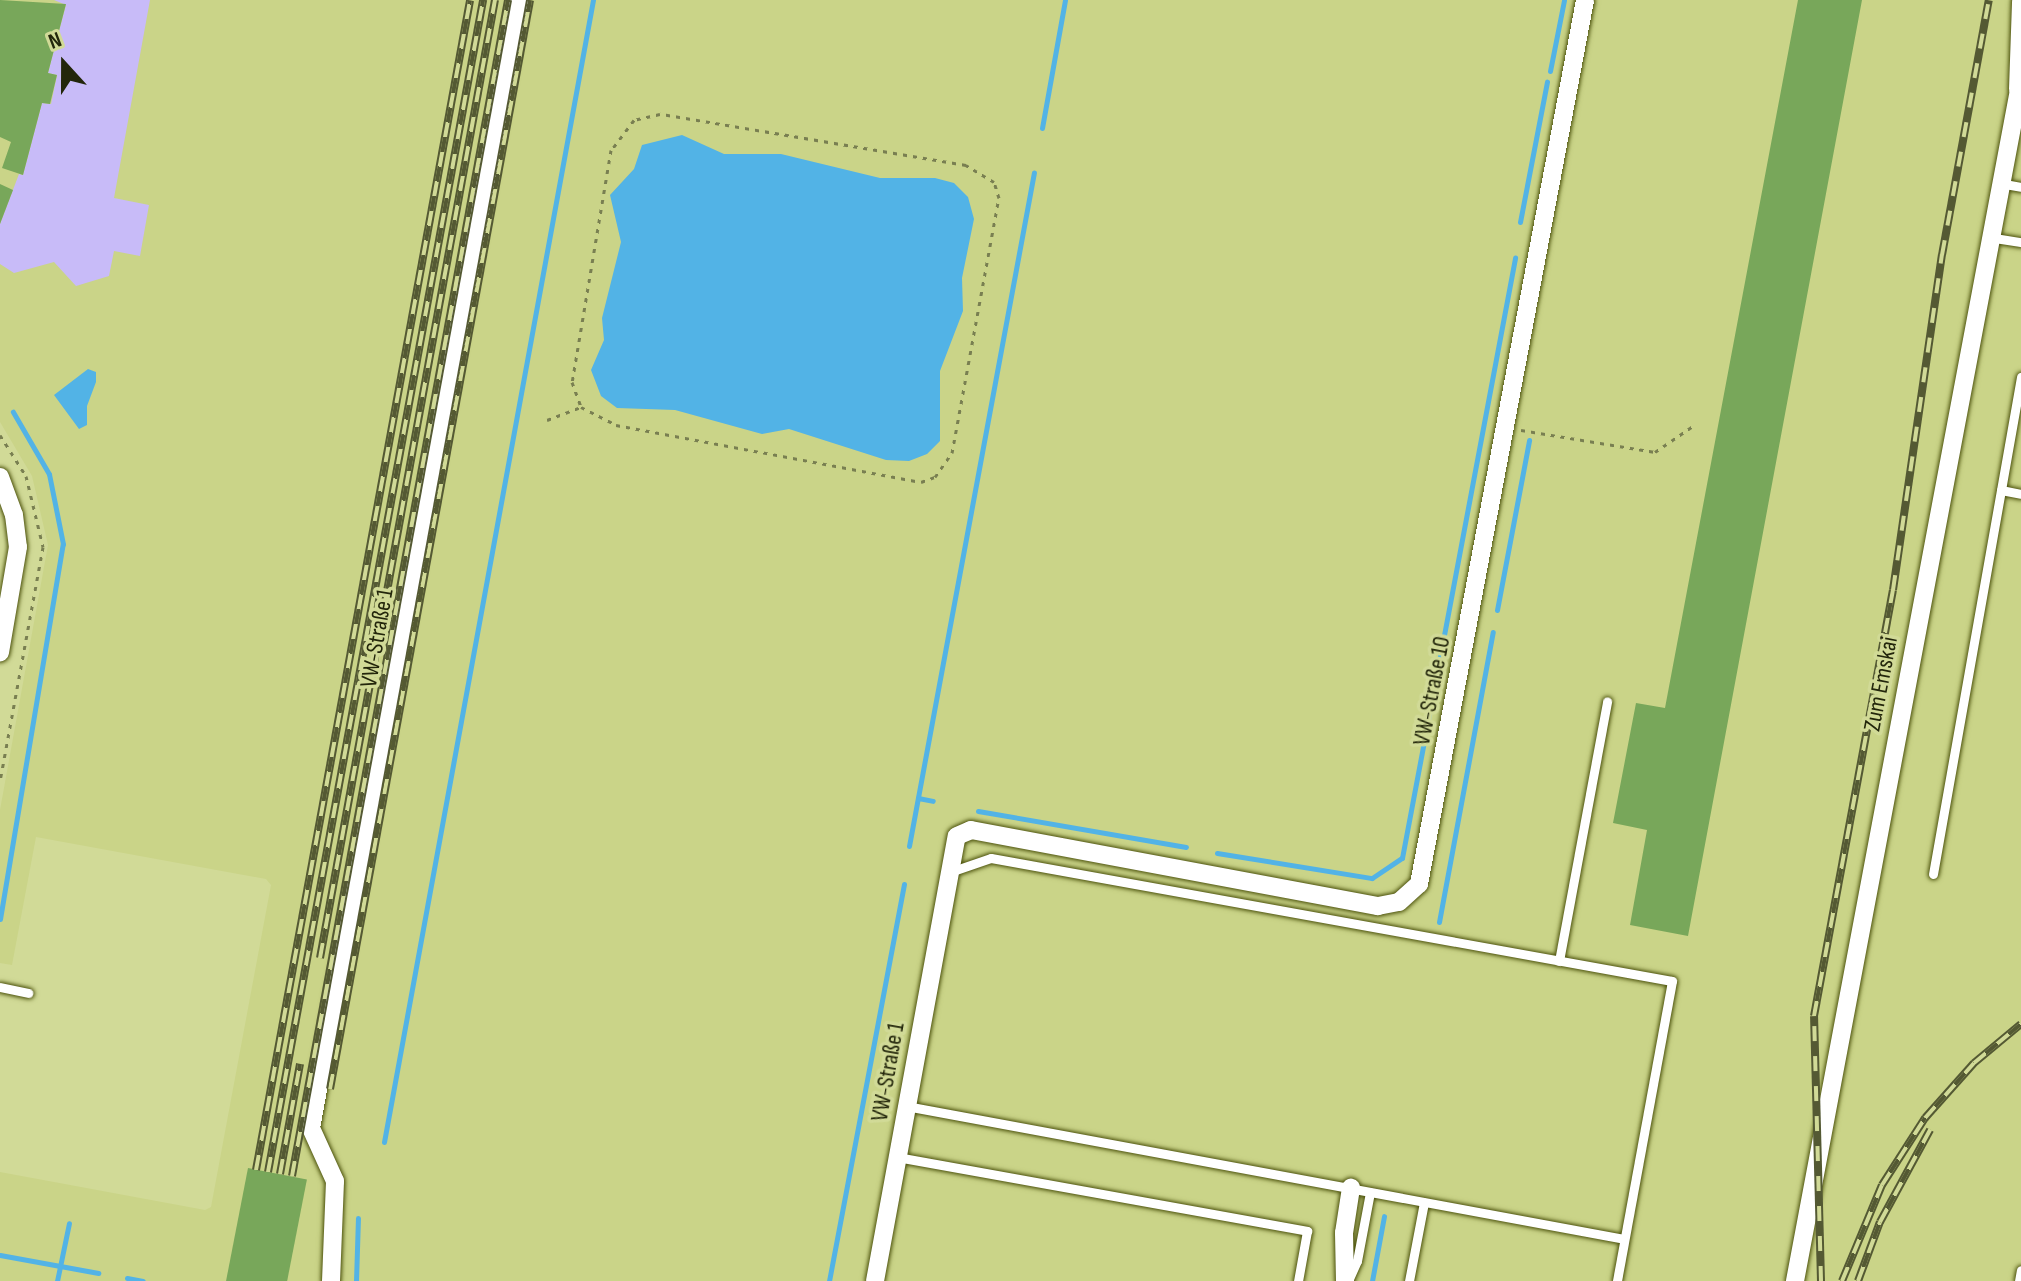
<!DOCTYPE html>
<html>
<head>
<meta charset="utf-8">
<style>
  body { margin:0 }
  #map { position:relative; width:2021px; height:1281px; overflow:hidden; background:#d1da97; font-family:"Sofia Sans Condensed",sans-serif }
  div>[style] { position:absolute }
  .built>* { inset:0; background:#cad488 }
  .green>* { inset:0; background:#c8bbf8 }
  .water>* { inset:0; background:#52b3e6 }
  .stream>* { height:5px; margin:-2.5px; padding:0 2.5px; transform-origin:2.5px; border-radius:2.5px; background:#52b3e6 }
  .building>* { inset:0; background:#78a75a; transform-origin:0 0 }
  .path>* { height:3px; margin-top:-1.5px; transform-origin:0; background:repeating-linear-gradient(90deg,#797f51 0 4px,transparent 0 10px) }
  .roads { filter:drop-shadow(0 0 2px #4d530d) drop-shadow(0 0 2px #4d530d) }
  .lane>* { height:9px; margin:-4.5px; padding:0 4.5px; transform-origin:4.5px; border-radius:4.5px; background:#fff }
  .street>* { height:18px; margin:-9px; padding:0 9px; transform-origin:9px; border-radius:9px; background:#fff }
  .rail>* { height:8px; margin-top:-4px; transform-origin:0; background:repeating-linear-gradient(90deg,#d1da97 0 15px,#545933 0 30px); box-sizing:border-box; border-block:2px solid #545933 }
  span { translate:-50% -50%; white-space:nowrap; text-align:center; line-height:1.15; -webkit-text-stroke:7px #d1da97; paint-order:stroke }
  .street-label { font-size:24px; color:#23260b }
  .north { position:absolute; left:24px; top:24px; width:80px; height:80px; -webkit-text-stroke:6px #d1da97; paint-order:stroke; rotate:339deg; font-size:22px; font-weight:700; line-height:32px; text-align:center; color:#23260b }
  .north::after { content:''; display:block; margin:auto; width:28px; height:36px; background:#23260b; clip-path:polygon(50% 0,100% 100%,50% 72%,0 100%) }
</style>
</head>
<body>
<div id="map">
  <div class="built">
    <div style="clip-path:polygon(0 0,2021px 0,2021px 1281px,0 1281px,0 1172px,205px 1210px,211px 1207px,271px 885px,266px 879px,36px 837px,12px 965px,0 963px,0 810px,48px 545px,32px 476px,0 422px)"></div>
  </div>
  <div class="green">
    <div style="clip-path:polygon(54px 0,150px 0,114px 198px,149px 205px,140px 256px,114px 251px,109px 276px,76px 286px,54px 262px,14px 273px,0 264px,0 224px,19px 174px,23px 175px,42px 103px,51px 104px,57px 75px,48px 73px,66px 5px)"></div>
  </div>
  <div class="water">
    <div style="clip-path:polygon(682px 135px,724px 154px,781px 154px,880px 178px,935px 178px,954px 183px,968px 197px,974px 219px,962px 278px,963px 311px,940px 371px,940px 441px,927px 454px,909px 461px,886px 460px,789px 429px,762px 434px,675px 410px,617px 408px,601px 396px,591px 370px,604px 340px,602px 318px,621px 242px,610px 195px,634px 169px,642px 145px)"></div>
    <div style="clip-path:polygon(88px 369px,96px 372px,96px 382px,87px 406px,87px 425px,79px 429px,54px 395px)"></div>
  </div>
  <div class="stream">
    <div style="left:1550px;top:71px;width:72px;rotate:-78.8deg"></div>
    <div style="left:1042px;top:128px;width:130px;rotate:-79.8deg"></div>
    <div style="left:1520px;top:222px;width:143px;rotate:-79.1deg"></div>
    <div style="left:1497px;top:610px;width:173px;rotate:-79.3deg"></div>
    <div style="left:918px;top:798px;width:15px;rotate:11deg"></div>
    <div style="left:978px;top:811px;width:211px;rotate:9.8deg"></div>
    <div style="left:909px;top:846px;width:685px;rotate:-79.49deg"></div>
    <div style="left:1217px;top:853px;width:157px;rotate:9.2deg"></div>
    <div style="left:1372px;top:878px;width:36px;rotate:-34deg"></div>
    <div style="left:1402px;top:858px;width:611px;rotate:-79.33deg"></div>
    <div style="left:0;top:919px;width:380px;rotate:-80.5deg"></div>
    <div style="left:63px;top:544px;width:71px;rotate:-101.3deg"></div>
    <div style="left:49px;top:474px;width:72px;rotate:-120.1deg"></div>
    <div style="left:1439px;top:922px;width:295px;rotate:-79.5deg"></div>
    <div style="left:384px;top:1142px;width:1161px;rotate:-79.63deg"></div>
    <div style="left:0;top:1255px;width:100px;rotate:10.4deg"></div>
    <div style="left:127px;top:1278px;width:16px;rotate:11deg"></div>
    <div style="left:57px;top:1281px;width:59px;rotate:-78.3deg"></div>
    <div style="left:356px;top:1281px;width:63px;rotate:-88.2deg"></div>
    <div style="left:829px;top:1281px;width:404px;rotate:-79.3deg"></div>
    <div style="left:1372px;top:1281px;width:66px;rotate:-79.5deg"></div>
  </div>
  <div class="building">
    <div style="clip-path:polygon(0 0,66px 4px,48px 73px,57px 75px,50px 104px,42px 103px,23px 175px,2px 168px,11px 142px,0 137px)"></div>
    <div style="clip-path:polygon(1798px 0,1862px 0,1688px 936px,1630px 925px,1647px 830px,1613px 823px,1636px 703px,1665px 708px)"></div>
    <div style="clip-path:polygon(0 184px,13px 190px,0 224px)"></div>
    <div style="left:248px;top:1168px;width:60px;height:115px;rotate:11deg"></div>
  </div>
  <div class="path">
    <div style="left:547px;top:420px;width:36px;rotate:-21deg"></div>
    <div style="left:581px;top:407px;width:39px;rotate:27deg"></div>
    <div style="left:616px;top:425px;width:310px;rotate:10.6deg"></div>
    <div style="left:921px;top:482px;width:15px;rotate:-20deg"></div>
    <div style="left:935px;top:477px;width:29px;rotate:-55deg"></div>
    <div style="left:952px;top:453px;width:259px;rotate:-79.6deg"></div>
    <div style="left:999px;top:198px;width:17px;rotate:-107deg"></div>
    <div style="left:994px;top:182px;width:33px;rotate:-149deg"></div>
    <div style="left:966px;top:165px;width:310px;rotate:-170.5deg"></div>
    <div style="left:660px;top:114px;width:27px;rotate:167deg"></div>
    <div style="left:634px;top:120px;width:38px;rotate:127deg"></div>
    <div style="left:611px;top:150px;width:235px;rotate:99.5deg"></div>
    <div style="left:572px;top:382px;width:27px;rotate:70deg"></div>
    <div style="left:1521px;top:430px;width:136px;rotate:9.3deg"></div>
    <div style="left:1655px;top:452px;width:46px;rotate:-34.4deg"></div>
    <div style="left:0;top:435px;width:49px;rotate:57.6deg"></div>
    <div style="left:26px;top:476px;width:73px;rotate:76.5deg"></div>
    <div style="left:43px;top:547px;width:239px;rotate:100.4deg"></div>
  </div>
  <div class="roads">
    <div class="lane">
      <div style="left:1999px;top:183px;width:22px;rotate:10deg"></div>
      <div style="left:1988px;top:237px;width:33px;rotate:9deg"></div>
      <div style="left:2001px;top:490px;width:20px;rotate:11deg"></div>
      <div style="left:950px;top:872px;width:43px;rotate:-18.9deg"></div>
      <div style="left:991px;top:858px;width:692px;rotate:10.24deg"></div>
      <div style="left:1672px;top:981px;width:305px;rotate:100.4deg"></div>
      <div style="left:1933px;top:874px;width:505px;rotate:-79.96deg"></div>
      <div style="left:1559px;top:961px;width:264px;rotate:-79.5deg"></div>
      <div style="left:0;top:987px;width:29px;rotate:12deg"></div>
      <div style="left:906px;top:1106px;width:730px;rotate:10.49deg"></div>
      <div style="left:897px;top:1157px;width:417px;rotate:10.2deg"></div>
      <div style="left:1307px;top:1231px;width:51px;rotate:100.2deg"></div>
      <div style="left:1348px;top:1281px;width:22px;rotate:-66deg"></div>
      <div style="left:1357px;top:1261px;width:70px;rotate:-79.3deg"></div>
      <div style="left:1409px;top:1281px;width:80px;rotate:-79.2deg"></div>
      <div style="left:2019px;top:1281px;width:11px;rotate:-80deg"></div>
    </div>
    <div class="street">
      <div style="left:2018px;top:89px;width:88px;rotate:-88deg"></div>
      <div style="left:0;top:477px;width:40px;rotate:69.8deg"></div>
      <div style="left:14px;top:515px;width:32px;rotate:83deg"></div>
      <div style="left:18px;top:547px;width:107px;rotate:99.7deg"></div>
      <div style="left:331px;top:1281px;width:100px;rotate:-87.7deg"></div>
      <div style="left:335px;top:1181px;width:58px;rotate:-114.4deg"></div>
      <div style="left:311px;top:1128px;width:1147px;rotate:-79.55deg"></div>
      <div style="left:875px;top:1281px;width:452px;rotate:-79.6deg"></div>
      <div style="left:957px;top:836px;width:15px;rotate:-23deg"></div>
      <div style="left:971px;top:830px;width:414px;rotate:10.6deg"></div>
      <div style="left:1378px;top:906px;width:21px;rotate:-11deg"></div>
      <div style="left:1399px;top:902px;width:27px;rotate:-42deg"></div>
      <div style="left:1419px;top:884px;width:899px;rotate:-79.36deg"></div>
      <div style="left:1345px;top:1281px;width:48px;rotate:-91.2deg"></div>
      <div style="left:1344px;top:1233px;width:46px;rotate:-81.2deg"></div>
      <div style="left:1795px;top:1281px;width:1223px;rotate:-79.35deg"></div>
    </div>
  </div>
  <div class="rail">
    <div style="left:320px;top:958px;width:974px;rotate:-79.65deg"></div>
    <div style="left:330px;top:1089px;width:1107px;rotate:-79.59deg"></div>
    <div style="left:256px;top:1170px;width:1189px;rotate:-79.63deg"></div>
    <div style="left:268px;top:1172px;width:1192px;rotate:-79.6deg"></div>
    <div style="left:280px;top:1174px;width:112px;rotate:-79.7deg"></div>
    <div style="left:292px;top:1176px;width:1196px;rotate:-79.59deg"></div>
    <div style="left:1821px;top:1281px;width:265px;rotate:-91.5deg"></div>
    <div style="left:1814px;top:1016px;width:433px;rotate:-79.5deg"></div>
    <div style="left:1893px;top:590px;width:339px;rotate:-81.7deg"></div>
    <div style="left:1942px;top:255px;width:259px;rotate:-79.6deg"></div>
    <div style="left:1842px;top:1281px;width:104px;rotate:-67.4deg"></div>
    <div style="left:1882px;top:1185px;width:80px;rotate:-57.3deg"></div>
    <div style="left:1925px;top:1118px;width:74px;rotate:-48.3deg"></div>
    <div style="left:1974px;top:1063px;width:61px;rotate:-39.7deg"></div>
    <div style="left:1858px;top:1281px;width:63px;rotate:-69.6deg"></div>
    <div style="left:1880px;top:1222px;width:105px;rotate:-61.5deg"></div>
  </div>
  <div class="street-label">
    <span style="left:377px;top:638px;rotate:-80deg">VW-Straße 1</span>
    <span style="left:1881px;top:684px;rotate:-79deg">Zum Emskai</span>
    <span style="left:1432px;top:691px;rotate:-79deg">VW-Straße 10</span>
    <span style="left:888px;top:1072px;rotate:-80deg">VW-Straße 1</span>
  </div>
  <div class="north">N</div>
</div>
</body>
</html>
